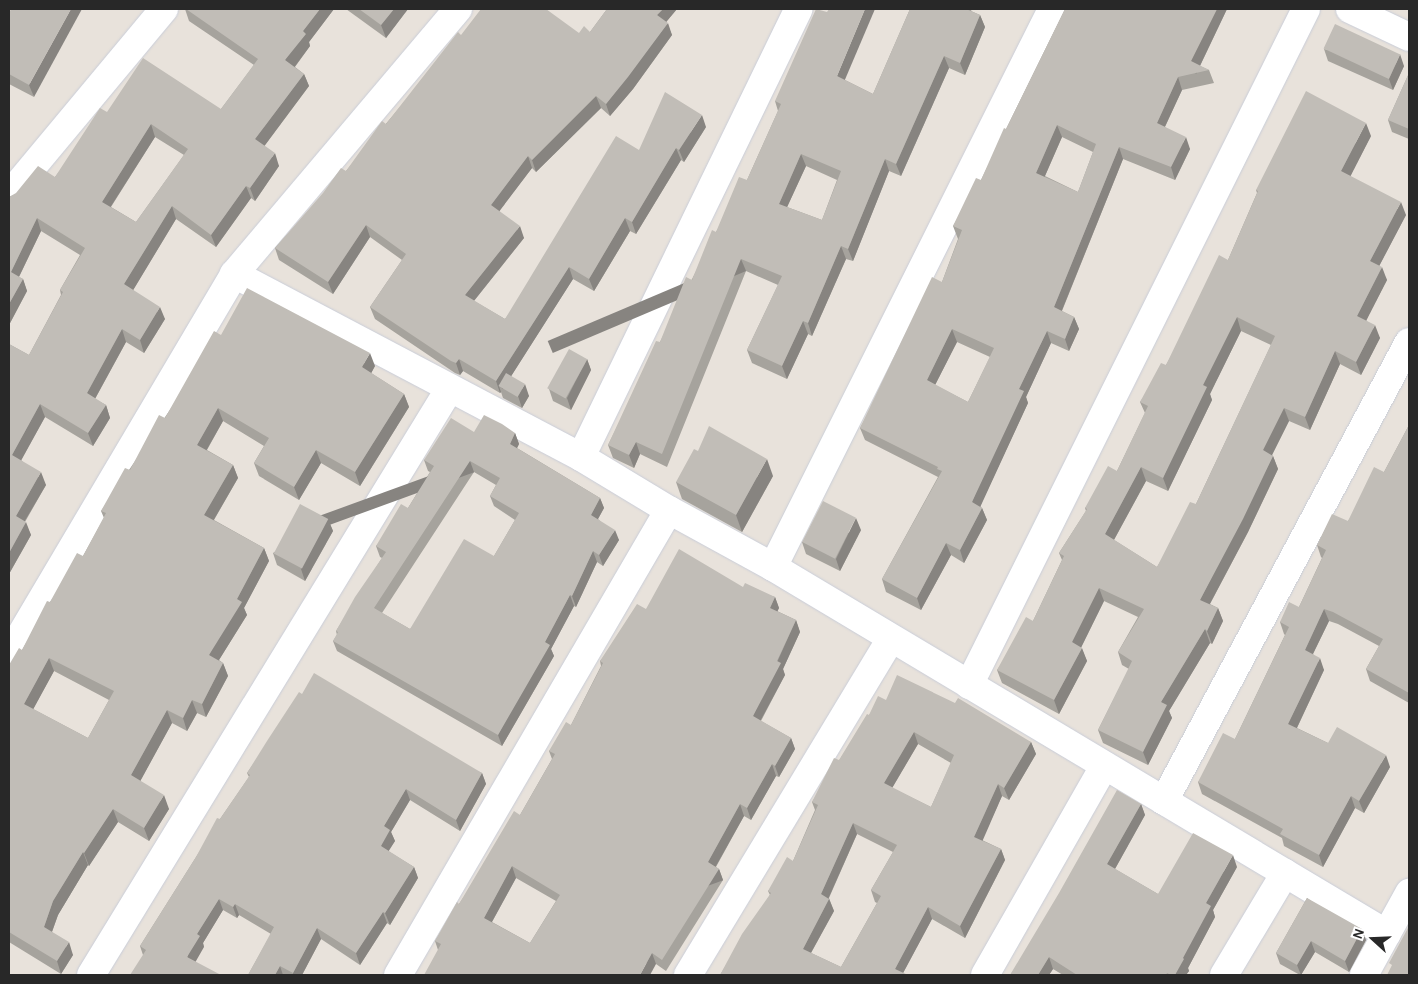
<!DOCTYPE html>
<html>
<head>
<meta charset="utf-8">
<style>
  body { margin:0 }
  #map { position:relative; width:1418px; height:984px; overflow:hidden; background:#e8e2db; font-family:Karla,sans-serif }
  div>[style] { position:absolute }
  .roads { filter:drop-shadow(0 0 1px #c9cdd8) drop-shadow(0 0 1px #c9cdd8) }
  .minor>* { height:28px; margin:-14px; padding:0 14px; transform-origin:14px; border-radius:14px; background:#fff }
  .wall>* { inset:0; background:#a6a39d }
  .shaded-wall>* { inset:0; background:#878480; transform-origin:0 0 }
  .building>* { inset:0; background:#c1bdb7; transform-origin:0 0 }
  span { translate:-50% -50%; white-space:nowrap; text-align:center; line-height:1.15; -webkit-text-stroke:5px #fff; paint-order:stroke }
  .frame { position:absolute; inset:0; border:10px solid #282828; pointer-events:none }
  .north { position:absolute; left:1348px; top:914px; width:50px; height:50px; -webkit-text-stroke:4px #fff; paint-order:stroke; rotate:290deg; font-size:14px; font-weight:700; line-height:20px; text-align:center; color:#282828 }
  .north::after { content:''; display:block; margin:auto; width:18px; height:22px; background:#282828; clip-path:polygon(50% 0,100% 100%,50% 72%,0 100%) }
</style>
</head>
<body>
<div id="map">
  <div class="roads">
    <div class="minor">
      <div style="left:1350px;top:9px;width:65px;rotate:25.4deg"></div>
      <div style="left:9px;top:195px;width:242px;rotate:-50.2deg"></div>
      <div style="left:234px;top:274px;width:392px;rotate:27.8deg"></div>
      <div style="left:581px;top:457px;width:103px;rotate:31.1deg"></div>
      <div style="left:669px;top:510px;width:119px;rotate:28.7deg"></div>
      <div style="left:773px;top:567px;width:715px;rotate:30.87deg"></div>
      <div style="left:581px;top:457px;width:498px;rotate:-64.1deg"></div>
      <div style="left:773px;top:567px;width:624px;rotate:-63.43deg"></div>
      <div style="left:9px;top:655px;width:442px;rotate:-59.4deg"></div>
      <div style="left:234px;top:274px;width:347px;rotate:-49.8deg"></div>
      <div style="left:969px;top:685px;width:755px;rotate:-63.5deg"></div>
      <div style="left:1164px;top:801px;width:520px;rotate:-61.91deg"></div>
      <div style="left:91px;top:975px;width:688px;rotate:-58.55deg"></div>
      <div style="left:398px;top:975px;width:538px;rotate:-59.77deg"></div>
      <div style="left:688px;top:975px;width:393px;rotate:-58.9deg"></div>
      <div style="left:985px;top:975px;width:241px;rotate:-60.3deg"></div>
      <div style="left:1224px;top:975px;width:119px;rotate:-59.1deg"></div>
      <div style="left:1364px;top:975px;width:94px;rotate:-61.2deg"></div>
    </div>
  </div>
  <div class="wall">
    <div style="clip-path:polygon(evenodd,185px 9px,334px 9px,309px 42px,310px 46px,295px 67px,304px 74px,309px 86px,264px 146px,279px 166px,255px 201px,251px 198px,216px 247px,176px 219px,133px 290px,165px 319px,144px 353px,126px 342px,95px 399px,106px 405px,110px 418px,93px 446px,45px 417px,21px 460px,46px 485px,25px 522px,31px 535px,9px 574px,9px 344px,29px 355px,61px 295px,60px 290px,80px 255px,41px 231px,19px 277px,23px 279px,27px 291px,9px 325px,9px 197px,55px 177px,107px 112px,221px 109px,254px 65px,189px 21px,185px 9px,155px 137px,184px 155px,136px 222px,111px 207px,155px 137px)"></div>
    <div style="clip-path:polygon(346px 9px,408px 9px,386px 38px)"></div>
    <div style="clip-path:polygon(607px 9px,677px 9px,666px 22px,672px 35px,633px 89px,610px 116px,601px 108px,536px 172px,532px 168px,499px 211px,524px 238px,474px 301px,505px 319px,639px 150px,706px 127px,684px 162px,681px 160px,636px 234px,630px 231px,594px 291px,573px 279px,511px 376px,529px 396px,522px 408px,503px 398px,501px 392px,500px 393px,463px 371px,460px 375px,455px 373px,375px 319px,370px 307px,402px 260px,370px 237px,333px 294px,279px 260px,275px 248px,346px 171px,461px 35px,579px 33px,590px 32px)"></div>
    <div style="clip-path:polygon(evenodd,910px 9px,972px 9px,971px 11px,980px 15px,985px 27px,965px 75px,949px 68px,901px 176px,889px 171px,853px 261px,846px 259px,812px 336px,808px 334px,787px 379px,752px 363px,747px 350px,778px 285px,746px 271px,667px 467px,640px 454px,634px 468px,613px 458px,608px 445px,660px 342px,716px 232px,747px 180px,778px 111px,775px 101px,845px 80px,873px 94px,910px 9px,806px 166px,837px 180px,822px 220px,787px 207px,806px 166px)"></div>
    <div style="clip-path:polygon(evenodd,1065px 9px,1227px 9px,1200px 66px,1209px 70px,1214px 83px,1182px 90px,1165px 127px,1190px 149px,1175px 180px,1123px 159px,1062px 311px,1074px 317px,1079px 329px,1069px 351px,1051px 343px,1026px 397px,1028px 403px,980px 506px,982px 508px,987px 520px,964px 563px,951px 555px,921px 610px,886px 592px,882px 579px,938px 477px,865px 440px,860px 428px,942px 282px,958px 239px,953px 226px,981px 180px,1065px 9px,1062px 137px,1093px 152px,1078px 192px,1045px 176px,1062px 137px,1065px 9px,957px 342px,990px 357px,968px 402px,935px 385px,957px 342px)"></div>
    <div style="clip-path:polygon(9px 13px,34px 97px,9px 84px)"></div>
    <div style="clip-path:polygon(1324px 49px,1404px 66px,1393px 90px,1328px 61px)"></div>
    <div style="clip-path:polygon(1409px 73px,1409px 139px,1392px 132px,1388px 120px)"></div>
    <div style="clip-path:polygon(evenodd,1371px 136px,1350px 176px,1406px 215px,1379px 266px,1387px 280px,1366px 320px,1380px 338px,1361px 375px,1340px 364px,1310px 430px,1289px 421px,1272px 455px,1273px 456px,1278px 469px,1248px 532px,1210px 604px,1218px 608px,1223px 621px,1212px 644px,1210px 643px,1169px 711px,1172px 718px,1148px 765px,1103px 743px,1098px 730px,1129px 669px,1122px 665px,1118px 652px,1138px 617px,1104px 601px,1081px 647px,1087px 661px,1059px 714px,1002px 683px,997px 670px,1033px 621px,1062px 560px,1059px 553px,1086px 511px,1085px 508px,1117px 471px,1145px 413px,1140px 402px,1166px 365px,1228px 260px,1257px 193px,1256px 190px,1371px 136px,1241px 331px,1271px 345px,1196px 504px,1157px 567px,1114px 540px,1146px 481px,1168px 491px,1212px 400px,1210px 394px,1241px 331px)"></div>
    <div style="clip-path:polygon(evenodd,221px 335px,375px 366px,371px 373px,404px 394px,409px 407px,360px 486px,321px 463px,299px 500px,259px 476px,254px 463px,264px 446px,223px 421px,207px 450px,233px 465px,238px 478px,214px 520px,264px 548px,269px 561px,244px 608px,247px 615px,219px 660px,223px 663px,228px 676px,206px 717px,197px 713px,187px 731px,172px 723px,140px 781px,169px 809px,149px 841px,118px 822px,89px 866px,88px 865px,58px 915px,52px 932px,73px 955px,61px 974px,9px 942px,9px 665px,22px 650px,50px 602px,83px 556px,104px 518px,101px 511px,221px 335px,54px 671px,109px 700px,88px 738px,33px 709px,54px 671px)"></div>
    <div style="clip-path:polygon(587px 359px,591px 370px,571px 410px,553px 401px,549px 389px)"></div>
    <div style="clip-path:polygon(1409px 425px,1409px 703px,1370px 681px,1366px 669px,1379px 646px,1338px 624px,1329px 621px,1313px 654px,1324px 670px,1297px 728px,1328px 743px,1390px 767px,1364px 813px,1355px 808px,1323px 867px,1284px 846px,1282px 838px,1202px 794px,1198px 782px,1235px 739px,1285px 635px,1284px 634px,1280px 622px,1299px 607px,1322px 558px,1321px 557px,1317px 545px,1348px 521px,1384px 472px)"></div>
    <div style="clip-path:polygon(evenodd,474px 432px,515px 433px,519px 444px,517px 448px,600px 498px,604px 508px,598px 519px,619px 540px,603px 566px,597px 562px,576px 607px,574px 606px,551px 649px,554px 656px,502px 746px,337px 651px,333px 641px,337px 635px,336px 631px,382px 558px,380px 557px,376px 546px,408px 508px,430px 472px,428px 471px,424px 460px,474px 432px,474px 472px,496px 485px,490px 496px,494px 506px,515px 520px,494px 556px,410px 629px,382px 613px,474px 472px)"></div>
    <div style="clip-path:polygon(773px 476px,742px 532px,682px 499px,676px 482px)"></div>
    <div style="clip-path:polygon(328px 519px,333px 531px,305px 581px,277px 565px,273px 553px)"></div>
    <div style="clip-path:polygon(861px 530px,840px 571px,806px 554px,802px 542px)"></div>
    <div style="clip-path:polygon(evenodd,743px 587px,775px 597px,779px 608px,777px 611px,796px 620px,800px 632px,783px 669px,785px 675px,761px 721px,791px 738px,795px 749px,779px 777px,776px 776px,751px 820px,744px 816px,716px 867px,719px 869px,723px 880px,666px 971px,656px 964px,438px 950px,435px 941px,459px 904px,520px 815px,552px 759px,549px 751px,571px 725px,601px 666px,600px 661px,646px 609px,743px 587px,516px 878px,556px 901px,530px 943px,492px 922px,516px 878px)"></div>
    <div style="clip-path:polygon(302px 694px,482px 773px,486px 784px,460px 831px,410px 800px,391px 832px,395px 841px,388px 851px,414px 867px,418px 878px,390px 925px,387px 923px,360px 965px,321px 939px,302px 975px,248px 975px,271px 934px,239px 915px,237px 918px,223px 910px,203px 943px,204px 947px,143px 955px,140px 946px,220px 819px,249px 777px,247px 773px)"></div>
    <div style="clip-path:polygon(evenodd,886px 700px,1031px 742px,1036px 754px,1009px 800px,1002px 796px,982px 840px,1001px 849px,1005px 860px,965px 938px,932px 919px,903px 973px,720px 975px,770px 895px,768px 891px,793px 861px,815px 810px,812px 802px,869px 715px,886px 700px,918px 744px,951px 763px,931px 807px,892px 788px,918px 744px,886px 700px,857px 834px,893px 852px,871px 890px,875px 902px,877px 903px,841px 967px,811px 953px,834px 911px,829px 898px,857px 834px)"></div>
    <div style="clip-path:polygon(1141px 804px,1145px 815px,1115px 869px,1158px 894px,1237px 867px,1213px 910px,1215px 917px,1188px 968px,1189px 971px,1186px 975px,1063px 975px,1053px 969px,1049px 975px,1010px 975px)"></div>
    <div style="clip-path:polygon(1307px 898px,1366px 940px,1349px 972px,1315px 952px,1301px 975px,1300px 975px,1280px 964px,1276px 953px)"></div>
  </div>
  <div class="shaded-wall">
    <div style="clip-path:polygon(71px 9px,82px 9px,34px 97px,29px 85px)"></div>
    <div style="clip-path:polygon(320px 9px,334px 9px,309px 42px,310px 46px,290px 73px,285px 60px,303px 31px)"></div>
    <div style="clip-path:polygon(394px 9px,408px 9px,386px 38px,381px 25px)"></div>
    <div style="clip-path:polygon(663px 9px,677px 9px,662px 27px,657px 15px)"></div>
    <div style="clip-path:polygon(865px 9px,875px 9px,841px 89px,837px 76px)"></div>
    <div style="clip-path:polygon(1217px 9px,1227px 9px,1196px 74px,1191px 61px)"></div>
    <div style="clip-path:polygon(980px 15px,985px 27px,965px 75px,960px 63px)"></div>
    <div style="clip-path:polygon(668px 23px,672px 35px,633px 89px,610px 116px,606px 104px)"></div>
    <div style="clip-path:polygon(1400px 54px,1404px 66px,1393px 90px,1389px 79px)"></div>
    <div style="clip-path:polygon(944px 56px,949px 68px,901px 176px,896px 164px)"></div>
    <div style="clip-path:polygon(304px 74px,309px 86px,260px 152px,255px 139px)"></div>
    <div style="clip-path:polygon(1178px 77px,1182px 90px,1161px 135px,1157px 123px)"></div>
    <div style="clip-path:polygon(596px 96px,601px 108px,536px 172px,532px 160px)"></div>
    <div style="clip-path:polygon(702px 115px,706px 127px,684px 162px,679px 150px)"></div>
    <div style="clip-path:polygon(1366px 123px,1371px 136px,1346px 185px,1341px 171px)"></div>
    <div style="clip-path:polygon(151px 124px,155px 137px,106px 214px,102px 202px)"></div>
    <div style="clip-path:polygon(1057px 125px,1062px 137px,1041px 185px,1036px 173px)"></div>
    <div style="clip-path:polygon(1186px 137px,1190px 149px,1175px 180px,1171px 167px)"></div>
    <div style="clip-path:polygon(1119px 147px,1123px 159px,1058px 320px,1054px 307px)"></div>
    <div style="clip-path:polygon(676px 148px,681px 160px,636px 234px,632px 222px)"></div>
    <div style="clip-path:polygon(275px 153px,279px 166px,255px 201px,250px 188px)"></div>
    <div style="clip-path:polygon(801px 154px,806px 166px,783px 216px,779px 204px)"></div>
    <div style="clip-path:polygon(528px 156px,532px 168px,495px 217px,491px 205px)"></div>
    <div style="clip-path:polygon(885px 159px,889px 171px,853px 261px,848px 249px)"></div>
    <div style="clip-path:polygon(246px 186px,251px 198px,216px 247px,211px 235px)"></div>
    <div style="clip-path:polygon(1401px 202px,1406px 215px,1375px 274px,1370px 261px)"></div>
    <div style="clip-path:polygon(172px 206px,176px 219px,129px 297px,124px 284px)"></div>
    <div style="clip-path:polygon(37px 218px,41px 231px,15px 285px,11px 272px)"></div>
    <div style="clip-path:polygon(625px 218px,630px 231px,594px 291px,589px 279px)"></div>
    <div style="clip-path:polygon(366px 225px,370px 237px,333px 294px,328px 282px)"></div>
    <div style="clip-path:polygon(520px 226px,524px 238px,469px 307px,465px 295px)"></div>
    <div style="clip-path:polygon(841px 246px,846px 259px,812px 336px,808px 323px)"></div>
    <div style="left:741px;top:259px;width:13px;height:210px;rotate:67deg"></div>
    <div style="clip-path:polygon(569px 267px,573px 279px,503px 389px,499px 386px,501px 392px,500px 393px,496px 381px)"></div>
    <div style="clip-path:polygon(1382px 267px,1387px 280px,1362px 329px,1357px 316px)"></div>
    <div style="clip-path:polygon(23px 279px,27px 291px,9px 325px,9px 304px)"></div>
    <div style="clip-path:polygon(160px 307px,165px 319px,144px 353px,140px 340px)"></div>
    <div style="clip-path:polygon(1074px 317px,1079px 329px,1069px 351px,1065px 339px)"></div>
    <div style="clip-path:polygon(1237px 317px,1241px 331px,1210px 394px,1212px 400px,1168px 491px,1163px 478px,1203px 385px)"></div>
    <div style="clip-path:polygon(803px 321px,808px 334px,787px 379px,782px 366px)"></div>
    <div style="clip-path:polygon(1375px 325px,1380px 338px,1361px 375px,1356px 362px)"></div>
    <div style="clip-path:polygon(122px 329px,126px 342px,91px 406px,87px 393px)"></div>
    <div style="clip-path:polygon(952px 329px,957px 342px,931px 393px,927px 380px)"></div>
    <div style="clip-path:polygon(1047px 331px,1051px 343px,1026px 397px,1028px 403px,977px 514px,972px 502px,1019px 389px)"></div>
    <div style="clip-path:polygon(1335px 351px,1340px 364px,1310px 430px,1305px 417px)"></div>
    <div style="clip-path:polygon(370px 353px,375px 366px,367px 381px,362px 367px)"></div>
    <div style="clip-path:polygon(459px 359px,463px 371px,460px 375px,456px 363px)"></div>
    <div style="clip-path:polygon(587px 359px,591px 370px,571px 410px,567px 398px)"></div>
    <div style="clip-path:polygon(525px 384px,529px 396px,522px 408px,518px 396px)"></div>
    <div style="clip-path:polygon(404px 394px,409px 407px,360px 486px,355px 472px)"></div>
    <div style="clip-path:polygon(40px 404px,45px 417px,17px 468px,12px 455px)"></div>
    <div style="clip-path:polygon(106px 405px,110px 418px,93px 446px,88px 433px)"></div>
    <div style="clip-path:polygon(218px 408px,223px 421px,202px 458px,197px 445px)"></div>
    <div style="clip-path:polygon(1284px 408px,1289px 421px,1268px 463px,1263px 450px)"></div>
    <div style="clip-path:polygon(515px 433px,519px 444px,514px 454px,510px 444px)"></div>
    <div style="clip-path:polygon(636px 442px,640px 454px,634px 468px,629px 455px)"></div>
    <div style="clip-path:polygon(316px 450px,321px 463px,299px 500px,294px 487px)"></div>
    <div style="clip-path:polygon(1273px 456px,1278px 469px,1248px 532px,1205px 613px,1200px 600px)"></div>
    <div style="clip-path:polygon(767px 459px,773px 476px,742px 532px,736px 515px)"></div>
    <div style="left:470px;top:461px;width:12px;height:176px;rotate:70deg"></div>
    <div style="clip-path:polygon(233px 465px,238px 478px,209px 528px,204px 515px)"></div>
    <div style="clip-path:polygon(1141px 467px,1146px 481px,1110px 547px,1105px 534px)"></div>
    <div style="clip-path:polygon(41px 472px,46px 485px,20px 529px,16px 516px)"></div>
    <div style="clip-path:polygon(600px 498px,604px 508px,594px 526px,591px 515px)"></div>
    <div style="clip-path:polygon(982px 508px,987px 520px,964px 563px,960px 550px)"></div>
    <div style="clip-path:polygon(856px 518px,861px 530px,840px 571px,836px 559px)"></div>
    <div style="clip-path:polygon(328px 519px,333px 531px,305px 581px,301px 569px)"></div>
    <div style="clip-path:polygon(26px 522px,31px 535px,9px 574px,9px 553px)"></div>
    <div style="clip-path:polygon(615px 530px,619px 540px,603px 566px,599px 555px)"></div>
    <div style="clip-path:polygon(946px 543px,951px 555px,921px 610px,917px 598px)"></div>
    <div style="clip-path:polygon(264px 548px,269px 561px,244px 608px,247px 615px,214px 668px,209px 655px,237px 599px)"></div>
    <div style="clip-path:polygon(593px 551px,597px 562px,576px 607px,572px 596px)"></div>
    <div style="clip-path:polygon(1099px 588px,1104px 601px,1077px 656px,1072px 642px)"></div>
    <div style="clip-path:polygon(570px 595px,574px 606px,551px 649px,554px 656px,502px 746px,498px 735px,545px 642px)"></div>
    <div style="clip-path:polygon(775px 597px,779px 608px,774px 619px,770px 608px)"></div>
    <div style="clip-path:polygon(1218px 608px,1223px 621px,1212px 644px,1207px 631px)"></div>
    <div style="clip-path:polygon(1324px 609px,1329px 621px,1309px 662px,1305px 650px)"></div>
    <div style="clip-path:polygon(796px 620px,800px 632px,783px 669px,785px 675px,757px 727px,753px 716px)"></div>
    <div style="clip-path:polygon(1205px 629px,1210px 643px,1169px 711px,1172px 718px,1148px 765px,1143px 752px,1161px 702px)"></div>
    <div style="clip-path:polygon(1082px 648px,1087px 661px,1059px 714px,1054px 700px)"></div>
    <div style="clip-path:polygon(49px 658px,54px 671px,29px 717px,24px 704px)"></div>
    <div style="clip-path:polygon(1320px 658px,1324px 670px,1293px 736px,1288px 724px)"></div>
    <div style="clip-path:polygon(223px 663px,228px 676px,206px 717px,202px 704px)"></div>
    <div style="clip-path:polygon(192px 700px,197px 713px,187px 731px,183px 718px)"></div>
    <div style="clip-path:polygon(167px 710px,172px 723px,136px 789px,131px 775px)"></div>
    <div style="clip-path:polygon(914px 732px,918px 744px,888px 795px,884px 783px)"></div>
    <div style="clip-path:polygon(791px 738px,795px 749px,779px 777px,775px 766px)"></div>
    <div style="clip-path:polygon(1031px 742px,1036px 754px,1009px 800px,1004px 788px)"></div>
    <div style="clip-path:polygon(1386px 755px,1390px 767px,1364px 813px,1359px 801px)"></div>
    <div style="clip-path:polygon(772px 764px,776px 776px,751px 820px,747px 808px)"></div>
    <div style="clip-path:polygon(482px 773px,486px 784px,460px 831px,456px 820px)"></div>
    <div style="clip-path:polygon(998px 784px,1002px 796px,979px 849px,974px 837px)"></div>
    <div style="clip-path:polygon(406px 789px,410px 800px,391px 832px,395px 841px,385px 857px,381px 846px,384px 826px)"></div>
    <div style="clip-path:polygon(164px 795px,169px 809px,149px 841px,144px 828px)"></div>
    <div style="clip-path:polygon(1351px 796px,1355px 808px,1323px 867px,1319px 855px)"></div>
    <div style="clip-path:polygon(740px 804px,744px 816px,712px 873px,708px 862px)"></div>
    <div style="clip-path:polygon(1141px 804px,1145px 815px,1111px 876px,1107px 864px)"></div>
    <div style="clip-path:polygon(113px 809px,118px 822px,89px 866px,84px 853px)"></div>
    <div style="clip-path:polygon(853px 823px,857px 834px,825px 906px,821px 894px)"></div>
    <div style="clip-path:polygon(1001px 849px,1005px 860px,965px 938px,960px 926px)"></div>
    <div style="clip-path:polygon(83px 852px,88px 865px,58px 915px,49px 940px,44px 927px,53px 901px)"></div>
    <div style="clip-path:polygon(1233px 855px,1237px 867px,1213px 910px,1215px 917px,1188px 968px,1189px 971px,1186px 975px,1175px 975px,1206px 903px)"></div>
    <div style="clip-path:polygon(512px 866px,516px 878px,488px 929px,484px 918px)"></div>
    <div style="clip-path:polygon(414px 867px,418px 878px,390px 925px,385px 913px)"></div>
    <div style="left:719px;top:869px;width:12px;height:107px;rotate:70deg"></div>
    <div style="clip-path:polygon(219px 899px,223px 910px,203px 943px,204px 947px,192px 968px,187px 957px,197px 934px)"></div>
    <div style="clip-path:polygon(829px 899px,834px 911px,807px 960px,803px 949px)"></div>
    <div style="clip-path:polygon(235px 904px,239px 915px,237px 918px,233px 907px)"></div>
    <div style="clip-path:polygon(928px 907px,932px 919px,902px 975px,895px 969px)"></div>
    <div style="clip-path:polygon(383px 912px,387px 923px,360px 965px,356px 953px)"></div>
    <div style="clip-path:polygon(317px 928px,321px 939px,302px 975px,293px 975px,293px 973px)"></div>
    <div style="clip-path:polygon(1362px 929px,1366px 940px,1349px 972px,1345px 961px)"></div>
    <div style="clip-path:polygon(1311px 941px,1315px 952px,1301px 975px,1297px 965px)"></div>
    <div style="clip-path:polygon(69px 942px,73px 955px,61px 974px,57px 961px)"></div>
    <div style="clip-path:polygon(652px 953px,656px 964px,650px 975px,640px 975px)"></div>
    <div style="clip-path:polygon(1049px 957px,1053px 969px,1049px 975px,1038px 975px)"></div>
    <div style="clip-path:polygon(280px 966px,283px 975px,275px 975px)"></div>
  </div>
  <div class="building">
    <div style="clip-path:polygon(11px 9px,71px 9px,29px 85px,9px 74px,9px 13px)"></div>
    <div style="clip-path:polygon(evenodd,186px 9px,320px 9px,303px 31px,306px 34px,285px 60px,304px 74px,255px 139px,275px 153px,250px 188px,246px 186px,211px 235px,172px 206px,124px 284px,160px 307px,140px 340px,122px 329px,87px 393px,106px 405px,88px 433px,40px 404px,12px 455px,41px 472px,16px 516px,26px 522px,9px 553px,9px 344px,29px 355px,63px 292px,60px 290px,85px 248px,37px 218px,11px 272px,23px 279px,9px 304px,9px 197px,16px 193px,38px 166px,55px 177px,100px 108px,107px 112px,143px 58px,221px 109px,258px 59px,186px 9px,151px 124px,188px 149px,136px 222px,102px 202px,151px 124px)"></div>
    <div style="clip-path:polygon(359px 9px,394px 9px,381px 25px)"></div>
    <div style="clip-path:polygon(481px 9px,546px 9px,579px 33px,584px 26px,590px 32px,607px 9px,663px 9px,657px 15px,668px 23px,628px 77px,606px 104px,596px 96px,532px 160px,528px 156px,491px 205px,520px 226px,465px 295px,505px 319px,616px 136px,639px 150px,665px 92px,702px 115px,679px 150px,676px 148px,632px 222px,625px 218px,589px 279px,569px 267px,496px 381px,459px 359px,456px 363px,451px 361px,370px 307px,406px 254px,366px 225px,328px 282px,275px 248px,323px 193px,341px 168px,346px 171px,382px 121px,386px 124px,458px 32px,461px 35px)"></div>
    <div style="clip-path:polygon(evenodd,816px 9px,827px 12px,829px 9px,865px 9px,837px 76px,873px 94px,910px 9px,966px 9px,980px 15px,960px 63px,944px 56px,896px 164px,885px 159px,848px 249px,841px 246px,808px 323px,803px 321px,782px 366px,747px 350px,782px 276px,741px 259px,662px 454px,636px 442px,629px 455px,608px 445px,656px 341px,660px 342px,686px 277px,692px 280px,712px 230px,716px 232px,739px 177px,747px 180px,781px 104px,775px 101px,816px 9px,801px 154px,841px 171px,822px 220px,779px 204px,801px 154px)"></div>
    <div style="clip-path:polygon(evenodd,1065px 9px,1217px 9px,1191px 61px,1209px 70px,1178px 77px,1157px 123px,1186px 137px,1171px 167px,1119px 147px,1054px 307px,1074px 317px,1065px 339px,1047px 331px,1019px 389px,1024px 391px,972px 502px,982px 508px,960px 550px,946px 543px,917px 598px,882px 579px,942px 471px,937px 469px,938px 467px,860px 428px,932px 277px,942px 282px,962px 230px,953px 226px,976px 178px,981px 180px,1004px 128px,1006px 129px,1065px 9px,1057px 125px,1096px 144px,1078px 192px,1036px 173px,1057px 125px,1065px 9px,952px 329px,994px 348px,968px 402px,927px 380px,952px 329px)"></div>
    <div style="left:1335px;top:24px;width:72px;height:27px;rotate:25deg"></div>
    <div style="clip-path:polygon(1409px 73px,1409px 129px,1388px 120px)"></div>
    <div style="clip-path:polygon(evenodd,1306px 91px,1366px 123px,1341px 171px,1401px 202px,1370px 261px,1382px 267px,1357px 316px,1375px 325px,1356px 362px,1335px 351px,1305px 417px,1284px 408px,1263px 450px,1273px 456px,1243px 519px,1200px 600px,1218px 608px,1207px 631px,1205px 629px,1161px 702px,1167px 705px,1143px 752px,1098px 730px,1132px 661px,1118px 652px,1144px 609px,1099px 588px,1072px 642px,1082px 648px,1054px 700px,997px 670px,1026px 617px,1033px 621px,1064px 556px,1059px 553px,1087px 509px,1085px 508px,1108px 466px,1117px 471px,1148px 406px,1140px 402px,1161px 363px,1166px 365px,1219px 255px,1228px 260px,1258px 191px,1256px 190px,1306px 91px,1237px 317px,1275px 336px,1196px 504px,1190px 502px,1157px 567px,1105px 534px,1141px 467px,1163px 478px,1207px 387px,1203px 385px,1237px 317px)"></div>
    <div style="clip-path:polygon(evenodd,247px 288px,370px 353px,362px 367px,404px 394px,355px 472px,316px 450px,294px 487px,254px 463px,269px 438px,218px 408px,197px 445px,233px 465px,204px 515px,264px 548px,237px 599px,242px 602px,209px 655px,223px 663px,202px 704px,192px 700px,183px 718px,167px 710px,131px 775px,164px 795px,144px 828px,113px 809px,84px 853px,83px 852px,53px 901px,44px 927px,69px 942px,57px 961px,9px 932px,9px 665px,19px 648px,22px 650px,47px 601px,50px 602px,77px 553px,83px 556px,106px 513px,101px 511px,125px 468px,130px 470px,159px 415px,165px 418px,214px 331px,221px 335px,247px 288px,49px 658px,114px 691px,88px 738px,24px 704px,49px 658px)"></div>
    <div style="left:569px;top:349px;width:21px;height:45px;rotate:29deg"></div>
    <div style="left:506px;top:373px;width:22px;height:15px;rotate:30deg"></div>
    <div style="clip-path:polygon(evenodd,484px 415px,502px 424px,515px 433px,510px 444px,600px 498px,591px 515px,615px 530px,599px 555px,593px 551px,572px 596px,570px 595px,545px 642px,550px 645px,498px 735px,333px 641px,338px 632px,336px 631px,355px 597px,386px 552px,376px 546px,401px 504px,408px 508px,434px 466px,424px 460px,451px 418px,474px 432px,484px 415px,470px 461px,500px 478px,490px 496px,519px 513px,494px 556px,464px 539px,410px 629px,374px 608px,470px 461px)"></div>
    <div style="clip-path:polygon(1409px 425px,1409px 693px,1366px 669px,1383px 639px,1333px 612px,1324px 609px,1305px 650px,1320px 658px,1288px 724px,1328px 743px,1337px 727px,1386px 755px,1359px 801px,1351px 796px,1319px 855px,1280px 834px,1283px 829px,1198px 782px,1223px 733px,1235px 739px,1289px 627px,1280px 622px,1289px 602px,1299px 607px,1326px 550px,1317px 545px,1332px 514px,1348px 521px,1374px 467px,1384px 472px)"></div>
    <div style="clip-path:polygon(709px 426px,767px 459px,736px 515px,676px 482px,694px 449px,698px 451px)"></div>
    <div style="left:823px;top:501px;width:37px;height:46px;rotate:27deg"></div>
    <div style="left:300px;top:504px;width:32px;height:56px;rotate:28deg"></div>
    <div style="clip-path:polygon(evenodd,679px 549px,743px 587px,745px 583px,775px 597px,770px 608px,796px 620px,777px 661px,781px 663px,753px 716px,791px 738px,775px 766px,772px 764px,747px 808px,740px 804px,708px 862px,719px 869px,662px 960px,652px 953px,640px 975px,424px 975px,441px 944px,435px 941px,457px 902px,459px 904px,514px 811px,520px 815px,555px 754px,549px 751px,566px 722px,571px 725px,603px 663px,600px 661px,637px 604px,646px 609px,679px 549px,512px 866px,560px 895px,530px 943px,484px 918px,512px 866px)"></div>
    <div style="clip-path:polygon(314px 673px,482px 773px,456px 820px,406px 789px,384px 826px,390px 830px,381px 846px,414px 867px,385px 913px,383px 912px,356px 953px,317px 928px,293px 973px,280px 966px,275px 975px,248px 975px,274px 927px,235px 904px,233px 907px,219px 899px,197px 934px,200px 936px,187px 957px,221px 975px,130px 975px,146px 950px,140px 946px,196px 857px,217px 818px,220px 819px,250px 775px,247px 773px,267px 741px,299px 692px,302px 694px)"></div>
    <div style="clip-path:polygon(evenodd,897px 675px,955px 703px,958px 698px,1031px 742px,1004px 788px,998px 784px,974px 837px,1001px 849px,960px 926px,928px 907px,895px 969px,908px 975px,720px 975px,742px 934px,771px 893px,768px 891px,787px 857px,793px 861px,818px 805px,812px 802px,834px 758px,839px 760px,867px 714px,869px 715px,878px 696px,886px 700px,897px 675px,914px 732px,954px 755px,931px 807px,884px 783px,914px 732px,897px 675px,853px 823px,897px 845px,871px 890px,881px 896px,841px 967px,803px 949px,829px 899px,821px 894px,853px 823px)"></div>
    <div style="clip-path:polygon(1117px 790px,1141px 804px,1107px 864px,1158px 894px,1193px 833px,1233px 855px,1206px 903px,1211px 906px,1183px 958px,1184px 959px,1175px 975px,1171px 975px,1167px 973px,1166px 975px,1077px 975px,1049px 957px,1038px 975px,1010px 975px,1059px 893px)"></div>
    <div style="clip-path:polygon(1307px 898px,1362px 929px,1345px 961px,1311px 941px,1297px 965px,1276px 953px)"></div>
    <div style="clip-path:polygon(1409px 926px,1409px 975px,1387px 975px,1392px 965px,1389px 963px)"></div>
  </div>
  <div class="frame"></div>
  <div class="north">N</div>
</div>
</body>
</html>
